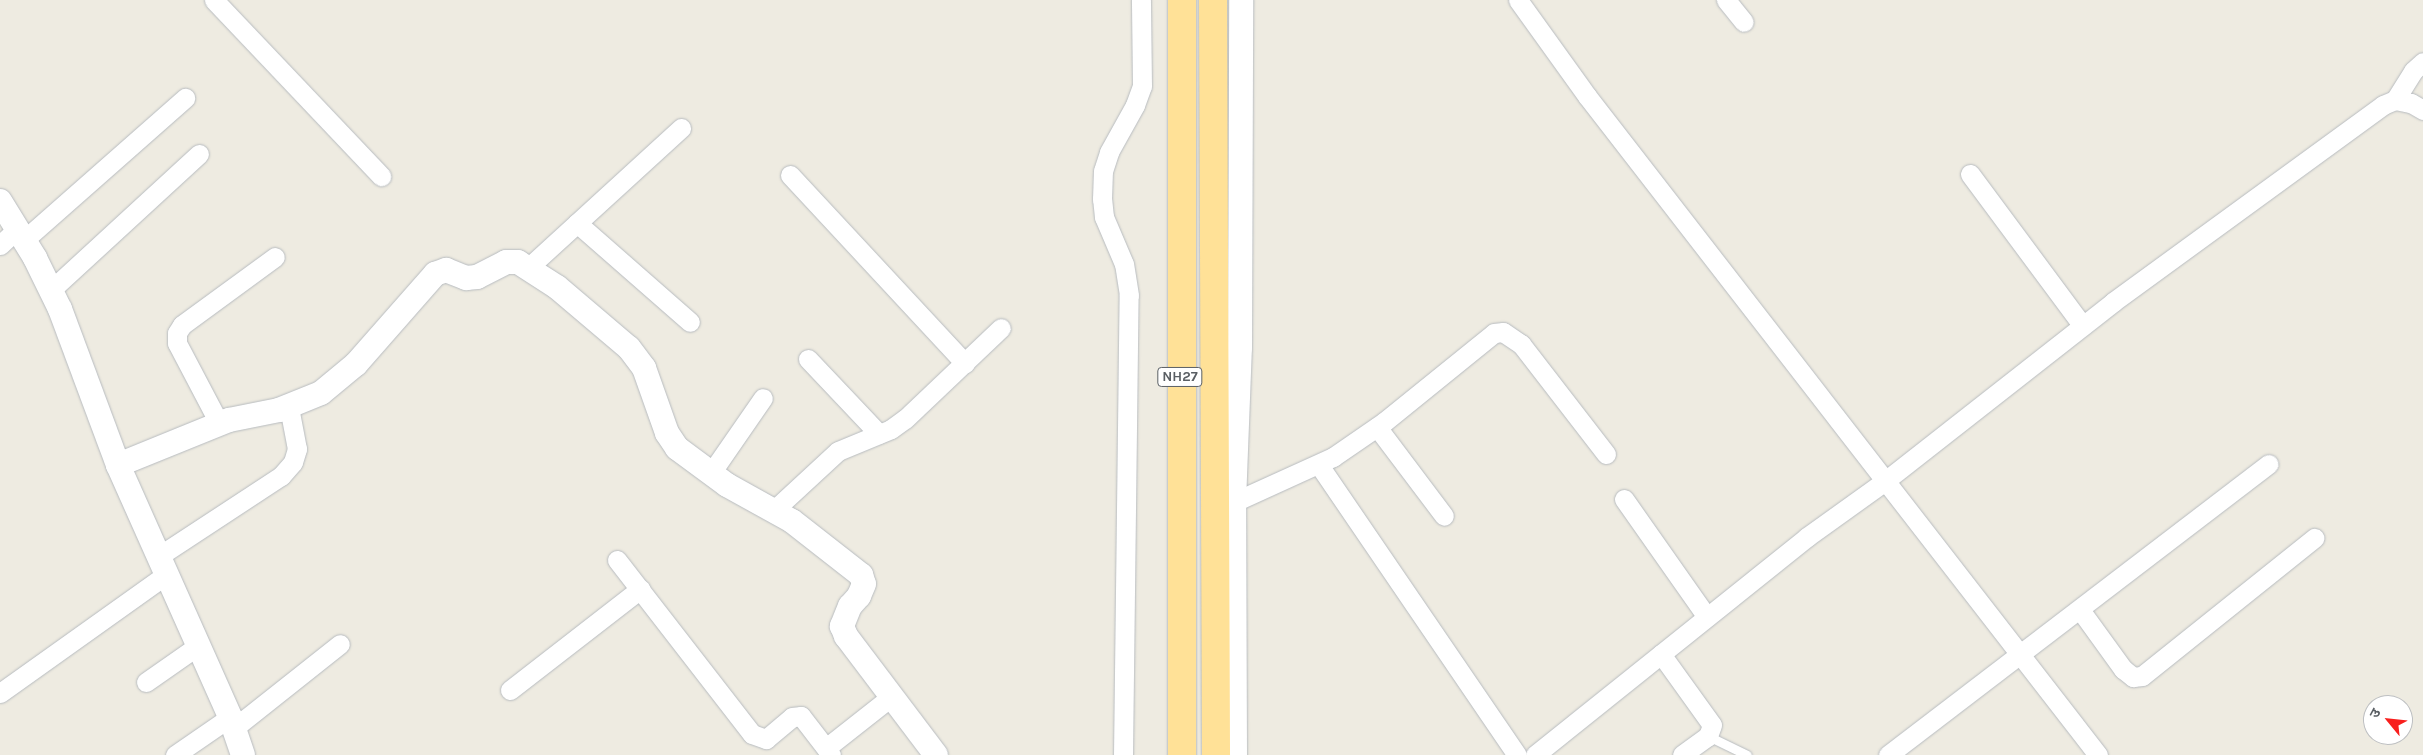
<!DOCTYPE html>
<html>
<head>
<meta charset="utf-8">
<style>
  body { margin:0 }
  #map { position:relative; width:2423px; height:755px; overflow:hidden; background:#eeebe1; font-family:Karla,"Noto Sans Devanagari",sans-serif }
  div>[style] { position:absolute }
  .roads { filter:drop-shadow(0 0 1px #b7bbbf) drop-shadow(0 0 1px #b7bbbf) }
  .service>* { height:9px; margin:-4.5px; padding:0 4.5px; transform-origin:4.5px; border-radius:4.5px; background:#fff }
  .minor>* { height:19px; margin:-9.5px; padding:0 9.5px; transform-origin:9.5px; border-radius:9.5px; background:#fff }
  .tertiary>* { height:24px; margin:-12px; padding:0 12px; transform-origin:12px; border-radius:12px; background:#fff }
  .trunk>* { height:28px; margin:-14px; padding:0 14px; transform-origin:14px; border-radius:14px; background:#ffe197 }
  span { translate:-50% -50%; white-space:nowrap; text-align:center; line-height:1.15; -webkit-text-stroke:4.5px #fff; paint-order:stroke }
  .shield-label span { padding:1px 4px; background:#fff; border:1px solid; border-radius:4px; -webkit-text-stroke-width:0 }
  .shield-label { font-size:14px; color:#5a5f64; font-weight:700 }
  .north { position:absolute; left:2363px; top:695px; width:50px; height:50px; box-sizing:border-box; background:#fff; border:1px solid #bdbfc1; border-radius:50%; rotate:298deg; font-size:14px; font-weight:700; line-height:20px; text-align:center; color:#5a5f64 }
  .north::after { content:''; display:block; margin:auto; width:18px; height:22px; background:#f81f1d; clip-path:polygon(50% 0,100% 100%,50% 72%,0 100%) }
</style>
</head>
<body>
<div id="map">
  <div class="roads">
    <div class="service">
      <div style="left:1708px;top:736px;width:43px;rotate:26deg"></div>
    </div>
    <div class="minor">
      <div style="left:214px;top:0;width:243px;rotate:46.5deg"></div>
      <div style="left:1518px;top:0;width:118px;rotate:54.3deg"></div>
      <div style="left:1587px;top:96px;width:834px;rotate:52.21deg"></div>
      <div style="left:1726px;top:0;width:28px;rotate:51deg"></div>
      <div style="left:2395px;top:100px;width:34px;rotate:-58deg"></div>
      <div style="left:2413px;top:71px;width:13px;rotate:-42deg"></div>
      <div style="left:1970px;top:174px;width:189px;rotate:53.4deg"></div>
      <div style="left:790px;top:175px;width:257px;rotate:47.1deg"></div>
      <div style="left:577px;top:223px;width:150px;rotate:41.2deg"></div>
      <div style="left:24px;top:240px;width:215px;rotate:-41.4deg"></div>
      <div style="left:0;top:245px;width:23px;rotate:-43deg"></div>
      <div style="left:529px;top:267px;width:206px;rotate:-42.4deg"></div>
      <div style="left:51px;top:290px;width:201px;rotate:-42.6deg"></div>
      <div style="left:808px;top:359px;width:103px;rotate:46.6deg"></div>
      <div style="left:219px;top:423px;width:90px;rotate:-117.7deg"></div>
      <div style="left:177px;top:343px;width:10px;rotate:-90deg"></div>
      <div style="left:177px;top:333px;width:9px;rotate:-58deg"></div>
      <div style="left:182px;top:325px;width:115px;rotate:-36.2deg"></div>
      <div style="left:1377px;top:427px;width:111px;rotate:53deg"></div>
      <div style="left:1319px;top:465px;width:351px;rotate:55.7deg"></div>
      <div style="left:711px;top:473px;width:91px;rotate:-55.3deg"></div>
      <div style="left:1624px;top:499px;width:144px;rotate:54.9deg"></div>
      <div style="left:1234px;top:502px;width:109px;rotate:-24.4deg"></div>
      <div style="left:1333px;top:457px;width:62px;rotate:-34.5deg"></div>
      <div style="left:1384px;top:422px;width:141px;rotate:-39deg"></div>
      <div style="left:1494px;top:333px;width:9px;rotate:-6deg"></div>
      <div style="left:1503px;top:332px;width:22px;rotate:34deg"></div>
      <div style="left:1521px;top:344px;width:139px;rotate:52.3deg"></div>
      <div style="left:773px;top:511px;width:88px;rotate:-42.7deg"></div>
      <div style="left:838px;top:451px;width:57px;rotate:-22.5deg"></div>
      <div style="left:891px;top:429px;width:17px;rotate:-36deg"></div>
      <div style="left:905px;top:419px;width:132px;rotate:-43.5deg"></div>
      <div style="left:159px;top:556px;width:146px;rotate:-33.3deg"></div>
      <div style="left:281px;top:476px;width:18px;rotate:-49deg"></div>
      <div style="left:293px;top:462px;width:14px;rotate:-73deg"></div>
      <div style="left:297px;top:449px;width:43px;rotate:-100.8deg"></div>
      <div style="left:617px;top:560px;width:220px;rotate:52.2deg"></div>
      <div style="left:752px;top:734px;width:15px;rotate:20deg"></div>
      <div style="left:766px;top:739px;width:34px;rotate:-40deg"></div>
      <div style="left:792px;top:717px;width:9px;rotate:-6deg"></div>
      <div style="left:801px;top:716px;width:49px;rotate:52.4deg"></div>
      <div style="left:2081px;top:611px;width:72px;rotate:54.1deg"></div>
      <div style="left:2123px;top:669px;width:13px;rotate:39deg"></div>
      <div style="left:2133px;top:677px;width:9px;rotate:-6deg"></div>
      <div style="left:2142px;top:676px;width:221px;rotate:-38.7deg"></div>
      <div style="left:1661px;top:654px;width:87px;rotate:54.3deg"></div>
      <div style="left:1712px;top:725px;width:12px;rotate:110deg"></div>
      <div style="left:1708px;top:736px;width:32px;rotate:144deg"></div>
      <div style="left:146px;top:682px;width:65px;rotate:-34.9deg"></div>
      <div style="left:510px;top:690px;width:165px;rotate:-37.8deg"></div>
      <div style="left:0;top:693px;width:205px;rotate:-35.5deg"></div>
      <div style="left:234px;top:728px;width:135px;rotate:-38.4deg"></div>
      <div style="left:826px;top:748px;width:84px;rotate:-38.2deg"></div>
      <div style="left:175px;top:755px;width:67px;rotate:-34.6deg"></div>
      <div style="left:1123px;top:755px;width:460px;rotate:-89.3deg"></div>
      <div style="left:1129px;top:295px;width:31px;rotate:-99deg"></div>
      <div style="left:1124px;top:264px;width:51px;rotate:-113.1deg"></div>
      <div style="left:1104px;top:217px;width:18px;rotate:-96deg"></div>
      <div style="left:1102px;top:199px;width:28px;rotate:-88deg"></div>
      <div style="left:1103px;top:171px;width:20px;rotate:-72deg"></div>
      <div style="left:1109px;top:152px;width:54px;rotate:-61deg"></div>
      <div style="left:1135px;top:105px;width:20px;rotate:-70deg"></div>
      <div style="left:1142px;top:86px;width:86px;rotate:-90.7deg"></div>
      <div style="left:1535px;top:755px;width:349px;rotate:-38.7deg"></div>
      <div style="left:1807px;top:537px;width:96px;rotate:-35.7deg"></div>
      <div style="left:1885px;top:481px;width:290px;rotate:-38.1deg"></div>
      <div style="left:2113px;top:302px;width:334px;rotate:-36.1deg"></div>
      <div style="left:2383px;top:105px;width:13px;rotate:-23deg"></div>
      <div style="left:2395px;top:100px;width:16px;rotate:11deg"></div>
      <div style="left:2411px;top:103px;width:14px;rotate:30deg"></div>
      <div style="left:1888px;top:755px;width:479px;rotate:-37.4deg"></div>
    </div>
    <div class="tertiary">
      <div style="left:0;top:201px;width:67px;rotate:58.4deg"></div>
      <div style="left:35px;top:258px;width:57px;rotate:63.9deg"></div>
      <div style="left:60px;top:309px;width:166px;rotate:69.6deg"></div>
      <div style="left:118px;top:465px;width:276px;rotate:66deg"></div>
      <div style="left:230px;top:717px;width:40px;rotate:71.1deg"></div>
      <div style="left:118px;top:465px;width:120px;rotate:-22.1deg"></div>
      <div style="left:229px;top:420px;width:51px;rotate:-11.3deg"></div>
      <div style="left:279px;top:410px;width:45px;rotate:-22deg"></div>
      <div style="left:321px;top:393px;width:45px;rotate:-39.6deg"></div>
      <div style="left:356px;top:364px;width:120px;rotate:-48.7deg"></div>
      <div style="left:435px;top:274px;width:12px;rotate:-20deg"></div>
      <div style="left:446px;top:270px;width:22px;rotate:22deg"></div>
      <div style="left:466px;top:278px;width:11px;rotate:-5deg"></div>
      <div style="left:477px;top:277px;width:33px;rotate:-27deg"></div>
      <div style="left:506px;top:262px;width:12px"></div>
      <div style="left:518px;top:262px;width:46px;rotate:32.7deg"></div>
      <div style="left:557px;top:287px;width:94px;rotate:40.3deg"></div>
      <div style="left:629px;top:348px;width:25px;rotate:53deg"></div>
      <div style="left:644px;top:368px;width:69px;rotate:70.5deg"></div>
      <div style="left:667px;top:433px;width:18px;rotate:56deg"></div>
      <div style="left:677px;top:448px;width:62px;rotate:36.5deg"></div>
      <div style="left:727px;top:485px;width:74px;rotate:29deg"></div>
      <div style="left:792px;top:521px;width:88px;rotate:38deg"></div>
      <div style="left:861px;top:575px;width:9px;rotate:72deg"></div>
      <div style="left:864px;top:584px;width:13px;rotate:113deg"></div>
      <div style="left:859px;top:596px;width:13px;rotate:132deg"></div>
      <div style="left:850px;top:606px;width:22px;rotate:112deg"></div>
      <div style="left:842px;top:626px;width:11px;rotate:68deg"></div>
      <div style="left:846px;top:636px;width:149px;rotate:52.9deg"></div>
      <div style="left:1235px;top:755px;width:253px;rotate:-90.2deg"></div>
      <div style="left:1234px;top:502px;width:154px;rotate:-87.8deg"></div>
      <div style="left:1240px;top:348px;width:348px;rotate:-89.8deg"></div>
    </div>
    <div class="trunk">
      <div style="left:1213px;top:0;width:755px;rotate:89.77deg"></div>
      <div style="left:1182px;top:755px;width:755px;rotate:-90deg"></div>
    </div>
  </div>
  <div class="shield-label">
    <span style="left:1180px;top:377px">NH27</span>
  </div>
  <div class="north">उ</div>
</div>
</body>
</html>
